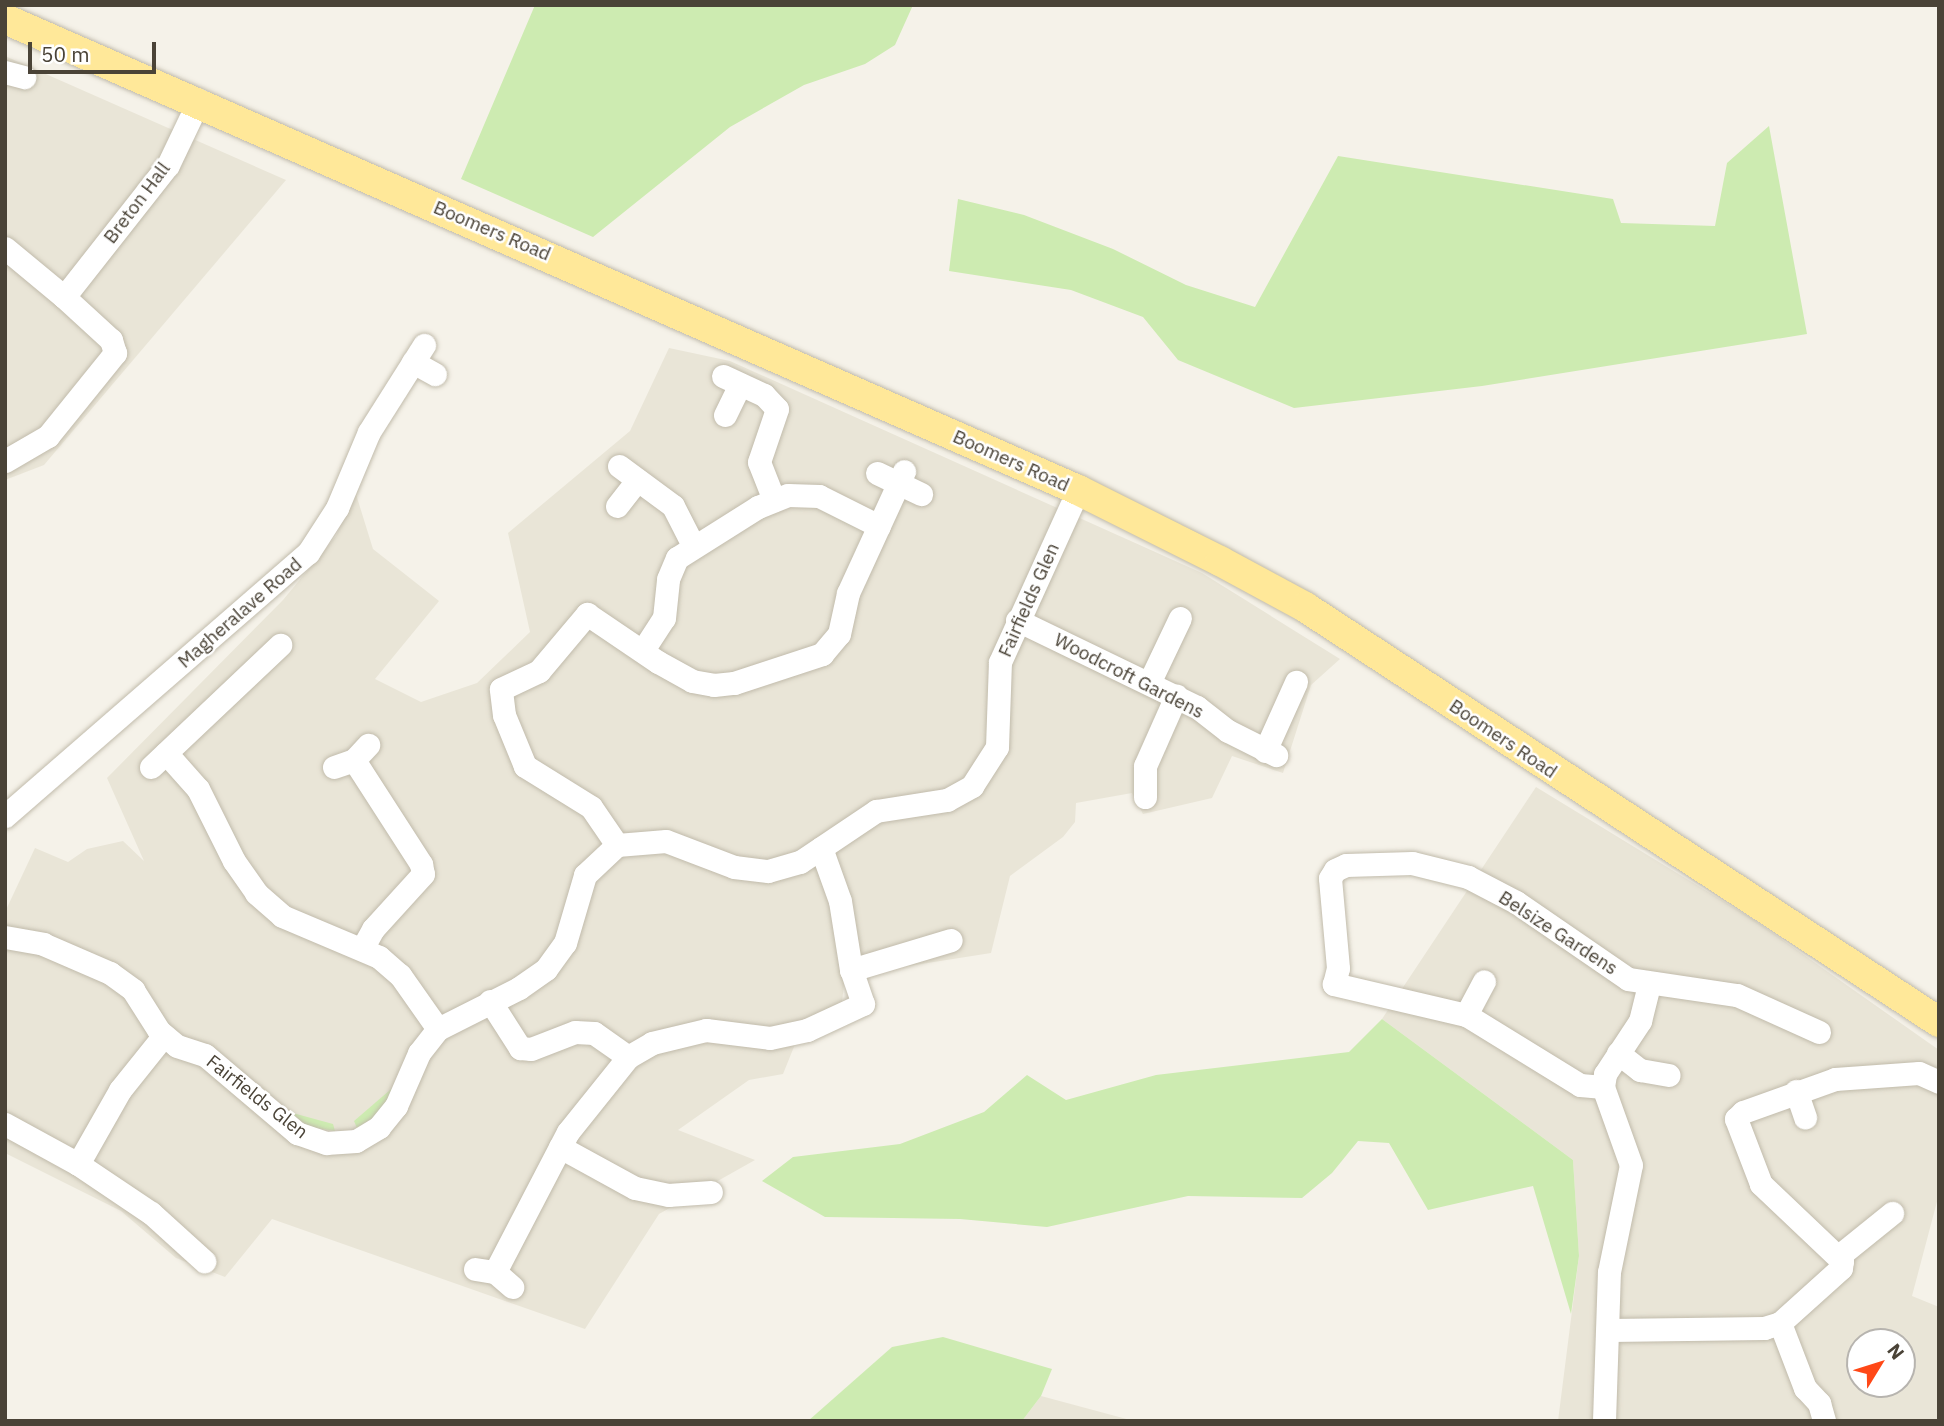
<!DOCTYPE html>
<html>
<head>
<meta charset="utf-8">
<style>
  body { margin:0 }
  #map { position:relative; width:1944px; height:1426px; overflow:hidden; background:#f5f2e9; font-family:"IBM Plex Sans",sans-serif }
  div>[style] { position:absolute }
  .residential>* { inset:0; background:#e9e5d7 }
  .green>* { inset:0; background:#cdebb1 }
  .roads { filter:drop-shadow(0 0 2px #c1bbab) drop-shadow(0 0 2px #c1bbab) }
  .minor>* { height:23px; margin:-11.5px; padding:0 11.5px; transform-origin:11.5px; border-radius:11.5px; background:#fff }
  .major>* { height:30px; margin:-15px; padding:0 15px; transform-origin:15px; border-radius:15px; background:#ffe899 }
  span { translate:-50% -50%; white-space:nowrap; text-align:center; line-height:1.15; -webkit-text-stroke:5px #fff; paint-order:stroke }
  .street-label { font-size:19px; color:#4a4337 }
  .frame { position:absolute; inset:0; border:7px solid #4a4337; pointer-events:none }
  .north { position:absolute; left:1846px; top:1328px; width:70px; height:70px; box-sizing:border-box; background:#fff; border:2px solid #b7b4af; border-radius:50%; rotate:52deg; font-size:19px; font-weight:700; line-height:28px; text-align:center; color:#4a4337 }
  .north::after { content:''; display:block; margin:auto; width:24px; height:32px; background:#ff4817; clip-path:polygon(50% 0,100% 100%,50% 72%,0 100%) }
  .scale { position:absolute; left:28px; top:42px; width:128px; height:32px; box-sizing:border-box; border:4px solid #4a4337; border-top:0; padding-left:9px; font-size:21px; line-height:24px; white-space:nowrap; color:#4a4337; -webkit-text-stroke:5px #fff; paint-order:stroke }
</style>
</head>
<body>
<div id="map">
  <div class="residential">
    <div style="clip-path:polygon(5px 56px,286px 180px,44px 465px,5px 480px)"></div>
    <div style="clip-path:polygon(669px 348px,730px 361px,1202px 573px,1340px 659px,1311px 685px,1283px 773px,1232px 756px,1212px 798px,1143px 814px,1132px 793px,1076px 803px,1075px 822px,1063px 837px,1010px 876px,991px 953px,845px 976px,842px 1002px,804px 1022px,783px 1074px,749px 1080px,678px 1130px,755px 1160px,659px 1214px,585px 1329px,272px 1219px,225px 1277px,176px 1258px,121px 1211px,5px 1153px,5px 912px,35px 848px,68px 862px,87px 849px,123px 841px,144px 861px,107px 778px,283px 600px,336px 536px,355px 491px,373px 549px,439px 601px,375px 679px,421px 702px,477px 683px,530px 632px,508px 533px,630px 431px)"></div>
    <div style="clip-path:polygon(evenodd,1536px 787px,1754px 920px,1939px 1050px,1939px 1194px,1912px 1296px,1939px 1307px,1939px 1421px,1558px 1421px,1579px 1256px,1573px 1160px,1382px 1019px,1536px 787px,1860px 1342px,1902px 1342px,1902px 1384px,1860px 1384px,1860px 1342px)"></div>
    <div style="clip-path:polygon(1041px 1396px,1134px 1421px,1022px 1421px)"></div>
  </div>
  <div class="green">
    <div style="clip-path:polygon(535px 5px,913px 5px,895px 45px,865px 64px,804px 85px,730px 127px,593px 237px,461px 179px)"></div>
    <div style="clip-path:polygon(1769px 126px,1807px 334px,1482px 386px,1294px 408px,1178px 360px,1143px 317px,1071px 290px,949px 271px,958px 199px,1024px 215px,1113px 249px,1186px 285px,1255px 307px,1338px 156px,1613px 199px,1621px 223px,1715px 226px,1727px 163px)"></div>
    <div style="clip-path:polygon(1382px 1019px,1573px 1160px,1579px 1256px,1571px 1314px,1533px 1186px,1428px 1210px,1389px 1143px,1358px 1141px,1332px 1173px,1302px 1198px,1188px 1196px,1047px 1227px,960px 1219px,825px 1217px,762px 1181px,793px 1157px,900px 1144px,984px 1112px,1027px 1075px,1066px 1100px,1156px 1075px,1349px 1052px)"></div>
    <div style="clip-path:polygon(397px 1084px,383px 1111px,357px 1128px,354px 1121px)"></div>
    <div style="clip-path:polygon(289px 1112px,333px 1124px,335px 1131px,309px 1127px)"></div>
    <div style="clip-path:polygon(943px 1337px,1052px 1369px,1041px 1396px,1022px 1421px,808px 1421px,892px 1347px)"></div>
  </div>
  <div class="roads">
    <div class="minor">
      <div style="left:5px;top:72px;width:20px;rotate:15deg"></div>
      <div style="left:5px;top:248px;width:77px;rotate:39.7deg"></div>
      <div style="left:64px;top:297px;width:168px;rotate:-51.8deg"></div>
      <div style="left:168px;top:165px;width:72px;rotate:-64.5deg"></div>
      <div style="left:413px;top:362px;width:25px;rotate:29deg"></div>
      <div style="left:723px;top:376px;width:45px;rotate:24.9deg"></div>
      <div style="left:764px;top:395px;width:19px;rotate:47deg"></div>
      <div style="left:777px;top:409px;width:56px;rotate:108.8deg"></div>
      <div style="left:759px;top:462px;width:41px;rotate:68.5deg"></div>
      <div style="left:725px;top:415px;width:34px;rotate:-64deg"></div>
      <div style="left:5px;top:461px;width:50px;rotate:-30.2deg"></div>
      <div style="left:48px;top:436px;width:107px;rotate:-51.1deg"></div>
      <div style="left:115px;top:353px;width:14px;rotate:-107deg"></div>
      <div style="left:111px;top:340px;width:64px;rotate:-137.5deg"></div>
      <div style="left:619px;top:466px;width:67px;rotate:36.5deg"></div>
      <div style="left:673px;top:506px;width:44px;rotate:62.9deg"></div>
      <div style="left:877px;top:473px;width:49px;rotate:25.5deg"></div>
      <div style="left:617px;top:506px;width:33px;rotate:-52deg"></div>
      <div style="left:1017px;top:620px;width:200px;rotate:25.8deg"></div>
      <div style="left:1197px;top:707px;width:39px;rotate:38deg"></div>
      <div style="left:1228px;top:731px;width:54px;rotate:26.6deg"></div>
      <div style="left:643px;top:650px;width:38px;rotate:-57deg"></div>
      <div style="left:664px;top:618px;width:39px;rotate:-84deg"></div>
      <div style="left:668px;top:579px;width:23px;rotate:-67deg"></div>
      <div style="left:677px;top:558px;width:96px;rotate:-32.2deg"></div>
      <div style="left:758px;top:507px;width:32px;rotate:-22deg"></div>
      <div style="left:788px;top:495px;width:31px;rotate:2deg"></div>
      <div style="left:819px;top:496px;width:67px;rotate:26.6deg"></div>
      <div style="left:1149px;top:683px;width:72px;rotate:-64.5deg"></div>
      <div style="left:1265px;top:751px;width:76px;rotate:-65.8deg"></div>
      <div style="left:166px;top:753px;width:48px;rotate:48.4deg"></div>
      <div style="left:198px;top:789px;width:80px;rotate:63.4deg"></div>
      <div style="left:234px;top:861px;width:39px;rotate:55deg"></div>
      <div style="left:256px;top:893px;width:35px;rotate:41deg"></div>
      <div style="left:282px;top:916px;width:105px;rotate:22.9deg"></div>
      <div style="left:379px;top:957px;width:28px;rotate:41deg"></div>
      <div style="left:400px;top:975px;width:66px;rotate:54.9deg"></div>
      <div style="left:354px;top:760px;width:124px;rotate:57.2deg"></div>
      <div style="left:421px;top:864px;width:10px;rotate:79deg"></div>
      <div style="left:423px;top:874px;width:74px;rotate:132.3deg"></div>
      <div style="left:373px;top:929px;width:23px;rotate:119deg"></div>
      <div style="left:151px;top:767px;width:178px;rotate:-43.4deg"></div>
      <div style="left:334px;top:767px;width:21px;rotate:-19deg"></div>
      <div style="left:354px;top:760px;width:21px;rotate:-47deg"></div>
      <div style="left:1145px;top:797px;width:31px;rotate:-90deg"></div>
      <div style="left:1145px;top:766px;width:77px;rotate:-66.1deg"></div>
      <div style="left:5px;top:816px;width:401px;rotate:-41deg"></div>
      <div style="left:308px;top:553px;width:54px;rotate:-57.2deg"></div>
      <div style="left:337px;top:508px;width:82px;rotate:-67.2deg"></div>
      <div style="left:369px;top:432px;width:103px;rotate:-57.7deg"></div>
      <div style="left:617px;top:845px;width:46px;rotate:-124.4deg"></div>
      <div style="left:591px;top:807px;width:78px;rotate:-148.2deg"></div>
      <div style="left:525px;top:766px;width:55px;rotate:-112.4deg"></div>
      <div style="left:504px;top:715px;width:26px;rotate:-97deg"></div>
      <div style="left:501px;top:689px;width:42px;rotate:-25.3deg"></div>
      <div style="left:539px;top:671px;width:75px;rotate:-49.9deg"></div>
      <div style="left:587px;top:614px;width:86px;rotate:34.1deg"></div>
      <div style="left:658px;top:662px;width:39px;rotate:29deg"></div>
      <div style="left:692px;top:681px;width:22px;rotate:10deg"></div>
      <div style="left:714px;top:685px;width:20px;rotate:-6deg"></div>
      <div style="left:734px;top:683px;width:93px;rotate:-18.2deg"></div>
      <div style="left:822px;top:654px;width:26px;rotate:-50deg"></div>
      <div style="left:839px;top:634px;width:42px;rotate:-77.6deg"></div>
      <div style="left:848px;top:593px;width:134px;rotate:-65.3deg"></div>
      <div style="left:821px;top:848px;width:56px;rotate:70.3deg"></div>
      <div style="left:840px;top:901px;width:70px;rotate:80.9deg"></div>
      <div style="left:851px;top:970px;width:104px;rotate:-16.7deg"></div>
      <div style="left:5px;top:937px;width:39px;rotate:10deg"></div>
      <div style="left:43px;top:944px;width:73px;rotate:23.4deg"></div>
      <div style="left:110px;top:973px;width:29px;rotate:36deg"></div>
      <div style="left:133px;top:990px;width:49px;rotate:57.6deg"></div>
      <div style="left:159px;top:1031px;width:23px;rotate:40deg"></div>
      <div style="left:177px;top:1046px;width:29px;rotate:18deg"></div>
      <div style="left:205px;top:1055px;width:121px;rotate:40.3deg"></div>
      <div style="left:297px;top:1133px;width:31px;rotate:19deg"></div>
      <div style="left:326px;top:1143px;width:30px;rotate:-4deg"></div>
      <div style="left:356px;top:1141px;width:27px;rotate:-31deg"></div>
      <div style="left:379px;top:1127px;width:27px;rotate:-51deg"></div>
      <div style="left:396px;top:1106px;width:58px;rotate:-66.5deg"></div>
      <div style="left:419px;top:1053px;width:31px;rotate:-52deg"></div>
      <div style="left:438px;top:1029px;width:91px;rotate:-26.8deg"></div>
      <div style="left:519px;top:988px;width:33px;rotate:-35deg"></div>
      <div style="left:546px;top:969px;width:32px;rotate:-54deg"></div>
      <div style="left:565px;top:943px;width:71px;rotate:-73.6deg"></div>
      <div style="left:585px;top:875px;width:44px;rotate:-43.2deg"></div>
      <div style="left:617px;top:845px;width:49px;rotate:-4.7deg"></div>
      <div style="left:666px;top:841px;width:73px;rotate:20.9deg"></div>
      <div style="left:734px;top:867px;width:34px;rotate:7deg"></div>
      <div style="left:768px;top:871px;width:33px;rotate:-16deg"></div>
      <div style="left:800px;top:862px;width:92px;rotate:-33.9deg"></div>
      <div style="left:876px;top:811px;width:72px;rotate:-8.8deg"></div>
      <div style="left:947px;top:800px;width:29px;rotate:-29deg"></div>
      <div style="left:972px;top:786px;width:46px;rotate:-57.3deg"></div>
      <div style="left:997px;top:747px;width:85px;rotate:-88deg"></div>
      <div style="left:1000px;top:662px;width:189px;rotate:-65.6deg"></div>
      <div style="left:490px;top:1001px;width:56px;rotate:57.4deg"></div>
      <div style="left:520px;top:1048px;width:11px;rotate:5deg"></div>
      <div style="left:531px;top:1049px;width:47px;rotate:-21.1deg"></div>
      <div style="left:575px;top:1032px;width:19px;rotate:3deg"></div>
      <div style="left:594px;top:1033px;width:42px;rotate:35.2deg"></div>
      <div style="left:1466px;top:1015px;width:38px;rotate:-62deg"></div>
      <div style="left:1618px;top:1053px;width:28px;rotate:38deg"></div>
      <div style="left:1640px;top:1070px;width:29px;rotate:10deg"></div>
      <div style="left:1603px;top:1087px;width:23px;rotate:-175deg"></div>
      <div style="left:1580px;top:1085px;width:134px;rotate:-148.4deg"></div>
      <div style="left:1466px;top:1015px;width:136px;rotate:-166.8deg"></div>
      <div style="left:1334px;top:984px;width:16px;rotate:-76deg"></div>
      <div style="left:1338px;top:968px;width:90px;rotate:-95.1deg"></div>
      <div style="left:1330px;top:878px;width:9px;rotate:-58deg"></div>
      <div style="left:1335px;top:870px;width:12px;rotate:-24deg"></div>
      <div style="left:1346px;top:865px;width:66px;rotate:-1.7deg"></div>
      <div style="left:1412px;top:863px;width:58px;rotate:14deg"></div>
      <div style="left:1468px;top:877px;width:54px;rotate:27.5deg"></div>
      <div style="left:1516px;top:902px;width:136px;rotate:34.5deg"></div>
      <div style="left:1628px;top:979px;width:110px;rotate:8.4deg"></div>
      <div style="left:1737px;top:995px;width:90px;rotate:24.3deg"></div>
      <div style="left:1796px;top:1091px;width:28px;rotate:71deg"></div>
      <div style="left:5px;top:1124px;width:83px;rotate:28.7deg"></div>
      <div style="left:78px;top:1164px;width:88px;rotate:33.9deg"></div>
      <div style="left:151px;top:1213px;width:72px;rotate:42.2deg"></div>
      <div style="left:560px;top:1147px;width:85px;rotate:28.7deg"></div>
      <div style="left:635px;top:1188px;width:34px;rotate:12deg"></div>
      <div style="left:668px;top:1195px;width:43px;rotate:-4deg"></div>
      <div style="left:78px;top:1164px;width:85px;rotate:-60.4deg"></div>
      <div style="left:120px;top:1090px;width:70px;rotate:-51.3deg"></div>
      <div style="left:1840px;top:1255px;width:67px;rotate:-38.9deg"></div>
      <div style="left:475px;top:1269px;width:20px;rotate:9deg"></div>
      <div style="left:495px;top:1272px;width:23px;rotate:41deg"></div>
      <div style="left:495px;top:1272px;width:158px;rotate:-62.5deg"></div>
      <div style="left:568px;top:1132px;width:96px;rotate:-51.3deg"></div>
      <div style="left:628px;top:1057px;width:28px;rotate:-30deg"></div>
      <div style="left:652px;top:1043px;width:56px;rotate:-13.5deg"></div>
      <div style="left:706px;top:1030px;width:64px;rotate:7.1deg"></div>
      <div style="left:770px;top:1038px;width:38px;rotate:-12deg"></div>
      <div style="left:807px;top:1030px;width:62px;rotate:-24.9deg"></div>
      <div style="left:863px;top:1004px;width:36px;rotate:-109deg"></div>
      <div style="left:1780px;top:1323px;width:70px;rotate:69deg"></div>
      <div style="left:1805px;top:1388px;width:21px;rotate:47deg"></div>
      <div style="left:1819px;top:1403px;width:19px;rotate:74deg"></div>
      <div style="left:1610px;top:1330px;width:154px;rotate:-0.7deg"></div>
      <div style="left:1764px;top:1328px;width:17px;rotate:-17deg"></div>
      <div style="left:1780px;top:1323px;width:82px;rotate:-42deg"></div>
      <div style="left:1841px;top:1268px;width:7px;rotate:-82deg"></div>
      <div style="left:1842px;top:1261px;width:112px;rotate:-136.5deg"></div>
      <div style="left:1761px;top:1184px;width:70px;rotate:-111deg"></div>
      <div style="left:1736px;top:1119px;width:10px;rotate:-45deg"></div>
      <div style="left:1743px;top:1112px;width:98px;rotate:-19.7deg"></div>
      <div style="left:1835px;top:1079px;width:84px;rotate:-4.1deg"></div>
      <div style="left:1919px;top:1073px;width:22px;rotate:24deg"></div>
      <div style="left:1604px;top:1421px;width:149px;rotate:-88.1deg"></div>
      <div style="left:1609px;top:1272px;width:109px;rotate:-78.4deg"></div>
      <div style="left:1631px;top:1165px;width:83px;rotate:-109.7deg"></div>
      <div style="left:1603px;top:1087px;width:13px;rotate:-81deg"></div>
      <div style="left:1605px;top:1074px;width:64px;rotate:-56.6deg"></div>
      <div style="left:1640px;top:1021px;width:38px;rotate:-76deg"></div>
    </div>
    <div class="major">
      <div style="left:5px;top:19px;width:1172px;rotate:23.7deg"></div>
      <div style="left:1078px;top:490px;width:159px;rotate:26.6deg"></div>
      <div style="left:1220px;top:561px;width:97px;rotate:28.4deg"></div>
      <div style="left:1305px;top:607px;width:758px;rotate:33.21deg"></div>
    </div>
  </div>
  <div class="street-label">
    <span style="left:137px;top:203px;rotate:-53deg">Breton Hall</span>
    <span style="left:492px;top:231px;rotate:23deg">Boomers Road</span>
    <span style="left:1011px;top:461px;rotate:24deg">Boomers Road</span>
    <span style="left:1029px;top:600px;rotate:-66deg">Fairfields Glen</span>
    <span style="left:240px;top:613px;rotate:-41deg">Magheralave Road</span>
    <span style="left:1129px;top:676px;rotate:27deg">Woodcroft Gardens</span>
    <span style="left:1503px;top:739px;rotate:34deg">Boomers Road</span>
    <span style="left:1558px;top:933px;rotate:33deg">Belsize Gardens</span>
    <span style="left:257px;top:1097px;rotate:38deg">Fairfields Glen</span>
  </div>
  <div class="frame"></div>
  <div class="north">N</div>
  <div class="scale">50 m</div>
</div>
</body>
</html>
